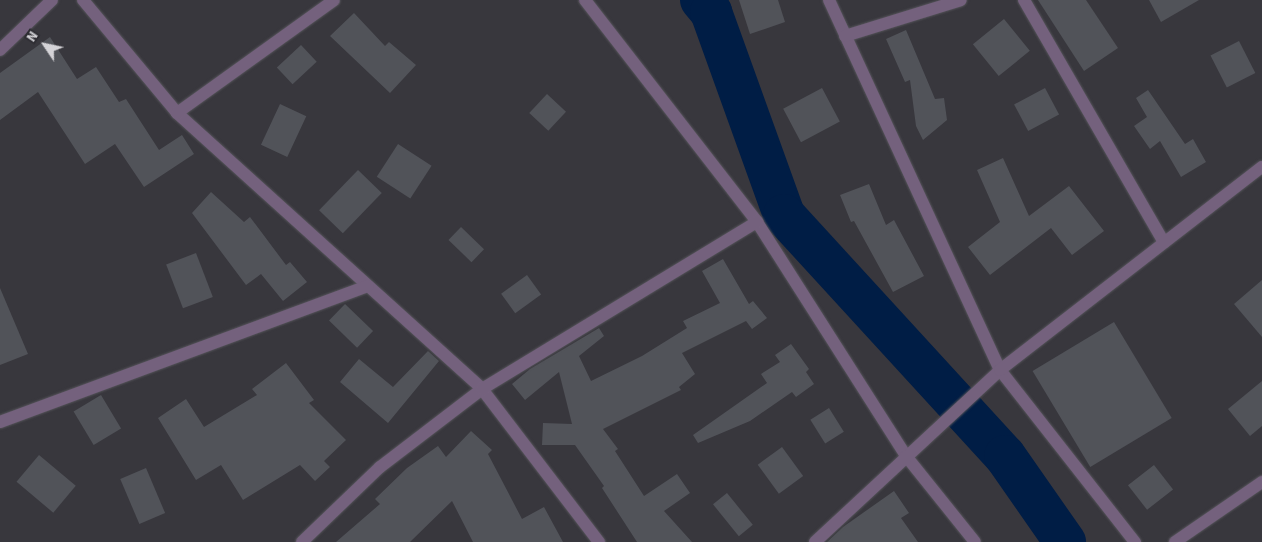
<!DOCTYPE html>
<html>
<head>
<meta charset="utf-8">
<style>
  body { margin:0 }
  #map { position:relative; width:1262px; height:542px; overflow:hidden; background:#38373d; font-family:"Source Sans 3",sans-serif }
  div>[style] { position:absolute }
  .river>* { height:42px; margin:-21px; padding:0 21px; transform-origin:21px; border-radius:21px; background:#001d45 }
  .building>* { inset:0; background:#515359; transform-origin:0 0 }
  .roads { filter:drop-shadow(0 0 1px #545359) drop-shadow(0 0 1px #545359) }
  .minor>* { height:12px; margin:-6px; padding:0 6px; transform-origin:6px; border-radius:6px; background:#74617d }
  span { translate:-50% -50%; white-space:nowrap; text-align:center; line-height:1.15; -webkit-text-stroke:4px #2e2d33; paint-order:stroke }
  .north { position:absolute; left:20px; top:20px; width:50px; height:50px; -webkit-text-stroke:4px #2e2d33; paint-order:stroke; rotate:304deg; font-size:14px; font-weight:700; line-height:20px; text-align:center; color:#d4d3d7 }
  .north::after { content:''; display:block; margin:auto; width:18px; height:22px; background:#d4d3d7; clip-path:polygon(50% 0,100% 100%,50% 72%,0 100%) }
</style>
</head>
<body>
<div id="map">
  <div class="river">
    <div style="left:701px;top:0;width:16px;rotate:50deg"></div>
    <div style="left:711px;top:12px;width:216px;rotate:70.2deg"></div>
    <div style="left:784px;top:215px;width:327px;rotate:47.5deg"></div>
    <div style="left:1005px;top:456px;width:105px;rotate:55.1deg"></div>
  </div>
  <div class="building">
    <div style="clip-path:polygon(739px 0,778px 0,785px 22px,750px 34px)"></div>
    <div style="clip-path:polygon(1038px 0,1086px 0,1118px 48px,1084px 71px)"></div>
    <div style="clip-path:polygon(1149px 0,1199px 0,1161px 22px)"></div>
    <div style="clip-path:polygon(354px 13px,385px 46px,389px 42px,416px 65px,390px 93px,330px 36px)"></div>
    <div style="left:1004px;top:19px;width:41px;height:40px;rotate:51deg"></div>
    <div style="clip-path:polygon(906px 30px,935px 99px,944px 98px,947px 120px,923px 140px,916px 126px,910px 80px,905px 82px,886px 39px)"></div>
    <div style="clip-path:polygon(50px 37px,77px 79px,96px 67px,119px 102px,126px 99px,159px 150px,182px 135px,194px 154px,144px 187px,115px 144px,85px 164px,38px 92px,0 120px,0 73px)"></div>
    <div style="left:1239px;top:41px;width:36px;height:32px;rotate:63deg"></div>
    <div style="left:301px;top:45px;width:23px;height:33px;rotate:47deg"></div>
    <div style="left:822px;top:88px;width:38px;height:44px;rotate:62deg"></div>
    <div style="left:1045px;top:88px;width:30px;height:35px;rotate:62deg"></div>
    <div style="clip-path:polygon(1148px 90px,1185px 144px,1193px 139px,1206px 162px,1181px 177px,1160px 141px,1150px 149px,1134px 126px,1147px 117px,1136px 98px)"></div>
    <div style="left:547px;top:94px;width:26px;height:26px;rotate:43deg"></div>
    <div style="left:280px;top:104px;width:29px;height:45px;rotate:25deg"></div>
    <div style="left:398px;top:144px;width:40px;height:39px;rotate:33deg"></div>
    <div style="clip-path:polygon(1003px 158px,1029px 216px,1069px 186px,1104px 231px,1072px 255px,1051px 228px,990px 275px,968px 247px,1000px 222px,977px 170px)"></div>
    <div style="left:358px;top:170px;width:33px;height:56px;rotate:44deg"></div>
    <div style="clip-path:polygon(869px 184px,886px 225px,894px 220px,924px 276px,893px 292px,854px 221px,851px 222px,840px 195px)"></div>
    <div style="clip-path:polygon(211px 192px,244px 222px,250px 217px,286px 265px,290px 262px,307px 282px,283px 301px,261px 274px,246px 285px,192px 213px)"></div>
    <div style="left:461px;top:227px;width:32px;height:18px;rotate:44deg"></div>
    <div style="left:196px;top:253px;width:47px;height:32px;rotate:69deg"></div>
    <div style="clip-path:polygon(723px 259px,749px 304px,753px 301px,767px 318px,752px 329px,746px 321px,682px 353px,695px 374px,679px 387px,681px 390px,603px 429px,618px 449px,615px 451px,644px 496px,677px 474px,690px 493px,664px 511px,692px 542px,637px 542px,602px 488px,604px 486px,575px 445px,542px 445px,543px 423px,572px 424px,559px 372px,525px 400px,512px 384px,530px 369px,599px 328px,604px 336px,579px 356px,591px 381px,642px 356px,687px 328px,683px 321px,720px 303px,702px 271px)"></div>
    <div style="left:527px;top:275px;width:24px;height:32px;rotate:54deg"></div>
    <div style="clip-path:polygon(1262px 280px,1262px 337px,1234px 304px)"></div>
    <div style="clip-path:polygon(0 288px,28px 354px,0 365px)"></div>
    <div style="left:345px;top:304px;width:39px;height:23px;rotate:44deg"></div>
    <div style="left:1114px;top:322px;width:112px;height:95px;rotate:59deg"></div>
    <div style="clip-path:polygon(791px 344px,809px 369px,806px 372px,814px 384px,796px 397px,792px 392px,750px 421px,698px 443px,693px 435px,767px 383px,761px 374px,780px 362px,775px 355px)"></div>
    <div style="clip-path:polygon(428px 351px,439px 361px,388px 423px,340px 382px,359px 359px,393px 387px)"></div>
    <div style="clip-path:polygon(286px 363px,314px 400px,309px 403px,346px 440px,324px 461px,330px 467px,315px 481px,300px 465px,243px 500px,221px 465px,196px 480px,158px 418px,186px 399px,204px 427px,257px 395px,252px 389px)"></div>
    <div style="clip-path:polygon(1262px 381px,1262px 426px,1250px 436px,1228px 409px)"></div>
    <div style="left:101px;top:395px;width:39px;height:32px;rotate:59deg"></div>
    <div style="left:829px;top:408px;width:28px;height:22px;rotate:58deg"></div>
    <div style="clip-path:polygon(471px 431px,492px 450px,488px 454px,522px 519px,544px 507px,563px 542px,473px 542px,452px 501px,410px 542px,336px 542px,380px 504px,375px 499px,407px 468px,438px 446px,446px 457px)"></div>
    <div style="left:782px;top:447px;width:36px;height:30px;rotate:54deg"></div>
    <div style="left:39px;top:455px;width:48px;height:35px;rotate:40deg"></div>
    <div style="left:1154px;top:465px;width:31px;height:33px;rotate:52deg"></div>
    <div style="left:146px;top:468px;width:49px;height:28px;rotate:67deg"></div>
    <div style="clip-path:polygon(894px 491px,909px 513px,901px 518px,918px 542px,827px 542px,843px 527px)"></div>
    <div style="left:727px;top:493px;width:41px;height:18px;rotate:51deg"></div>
  </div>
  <div class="roads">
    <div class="minor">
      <div style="left:83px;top:0;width:147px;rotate:50.2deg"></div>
      <div style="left:177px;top:113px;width:411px;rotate:42.1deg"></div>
      <div style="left:482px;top:389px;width:193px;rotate:52.6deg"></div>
      <div style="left:585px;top:0;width:281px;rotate:52.2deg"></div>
      <div style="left:757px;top:222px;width:277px;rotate:57.5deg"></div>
      <div style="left:906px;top:456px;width:110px;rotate:51.3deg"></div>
      <div style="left:829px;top:0;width:408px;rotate:65.2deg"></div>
      <div style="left:1000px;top:370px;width:219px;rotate:51.9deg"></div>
      <div style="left:1024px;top:0;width:280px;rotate:60deg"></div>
      <div style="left:845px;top:36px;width:121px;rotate:-17.2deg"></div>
      <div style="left:0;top:50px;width:72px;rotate:-43.9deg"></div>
      <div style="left:177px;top:113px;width:193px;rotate:-35.7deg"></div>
      <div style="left:0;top:422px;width:392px;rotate:-20.3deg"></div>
      <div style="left:302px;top:542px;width:108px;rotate:-43.9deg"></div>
      <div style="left:380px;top:467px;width:128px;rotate:-37.4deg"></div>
      <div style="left:482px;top:389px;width:322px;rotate:-31.3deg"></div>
      <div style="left:815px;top:542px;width:253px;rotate:-42.9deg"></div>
      <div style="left:1000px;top:370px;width:331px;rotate:-37.8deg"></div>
      <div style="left:1175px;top:542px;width:106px;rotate:-34.6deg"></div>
    </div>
  </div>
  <div class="north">N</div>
</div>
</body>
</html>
